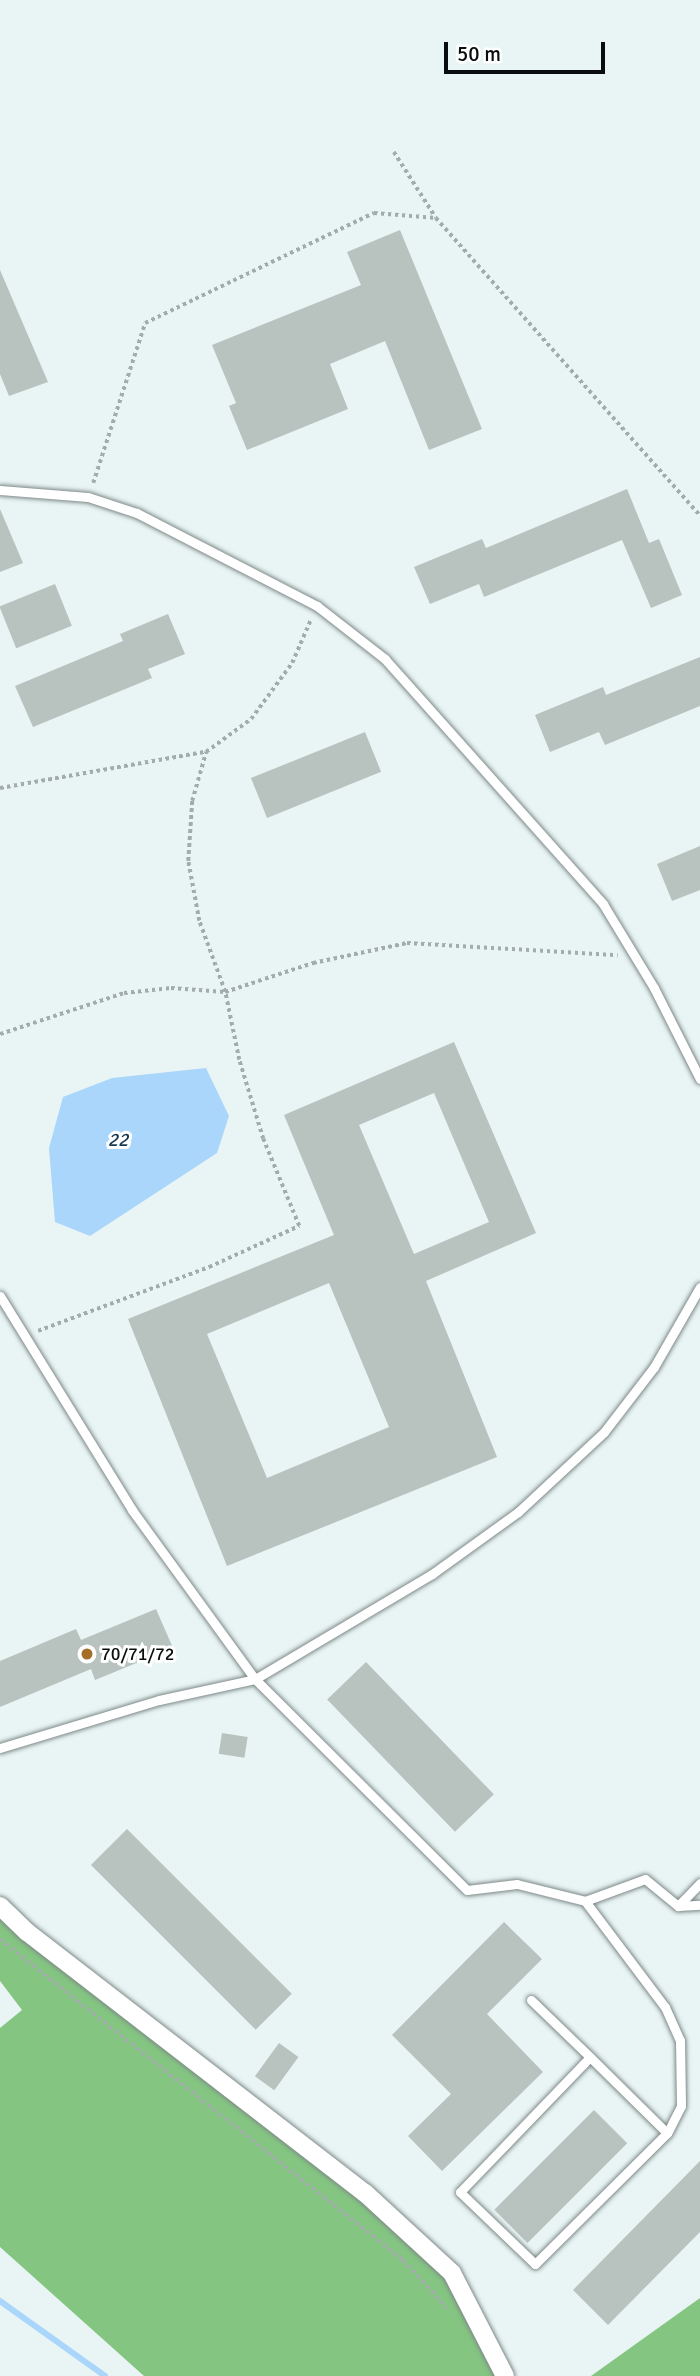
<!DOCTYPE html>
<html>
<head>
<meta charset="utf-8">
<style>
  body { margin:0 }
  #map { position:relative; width:700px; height:2376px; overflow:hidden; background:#e9f5f4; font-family:Signika,sans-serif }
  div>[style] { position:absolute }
  .forest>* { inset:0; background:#85c582 }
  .water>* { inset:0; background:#a9d6fa }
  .stream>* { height:6px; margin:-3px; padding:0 3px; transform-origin:3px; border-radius:3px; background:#a9d6fa }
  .building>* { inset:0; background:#b8c2be; transform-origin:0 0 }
  .path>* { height:3.5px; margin-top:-1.75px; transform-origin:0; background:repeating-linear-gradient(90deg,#a2acab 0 3.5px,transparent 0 7px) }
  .roads { filter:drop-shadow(0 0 2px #7e8988) drop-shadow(0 0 2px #7e8988) }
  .service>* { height:9px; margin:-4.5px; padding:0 4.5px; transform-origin:4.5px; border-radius:4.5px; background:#fff }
  .minor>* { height:18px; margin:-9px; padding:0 9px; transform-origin:9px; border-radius:9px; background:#fff }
  .dots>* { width:19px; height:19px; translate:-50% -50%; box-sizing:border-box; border:4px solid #fff; border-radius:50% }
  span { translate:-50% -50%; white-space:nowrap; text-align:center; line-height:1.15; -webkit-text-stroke:6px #fff; paint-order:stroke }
  .poi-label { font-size:18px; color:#090d0d }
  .left { translate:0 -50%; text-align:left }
  .water-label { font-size:19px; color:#15374f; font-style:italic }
  .scale { position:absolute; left:444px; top:42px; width:161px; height:32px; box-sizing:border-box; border:4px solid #090d0d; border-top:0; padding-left:9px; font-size:21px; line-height:24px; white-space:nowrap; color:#090d0d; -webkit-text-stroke:5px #fff; paint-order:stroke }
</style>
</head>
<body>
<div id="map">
  <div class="forest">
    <div style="clip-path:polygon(0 1906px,452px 2273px,505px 2376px,144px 2376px,0 2247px,0 2028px,22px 2010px,0 1981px)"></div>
    <div style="clip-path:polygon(700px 2298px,700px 2376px,591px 2376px)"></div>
  </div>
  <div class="water">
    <div style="clip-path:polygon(206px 1068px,229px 1116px,217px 1153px,90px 1236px,55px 1222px,49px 1148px,63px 1097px,112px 1078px)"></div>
  </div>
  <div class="stream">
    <div style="left:0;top:2301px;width:129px;rotate:35.5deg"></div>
  </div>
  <div class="building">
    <div style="clip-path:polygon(400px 230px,482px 429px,429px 450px,385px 341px,330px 364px,348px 409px,247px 450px,229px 406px,236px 403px,212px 345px,361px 285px,347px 252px)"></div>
    <div style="clip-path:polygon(0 270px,48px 382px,9px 396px,0 374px)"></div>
    <div style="clip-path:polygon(627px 489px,649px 543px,659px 539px,682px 595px,651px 608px,622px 540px,484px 597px,479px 584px,430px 604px,414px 567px,482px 539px,486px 548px)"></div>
    <div style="clip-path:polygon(0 509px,23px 563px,0 572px)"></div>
    <div style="left:55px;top:584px;width:45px;height:60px;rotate:68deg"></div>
    <div style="clip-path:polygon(168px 614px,185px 654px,148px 669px,152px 678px,33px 727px,15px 686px,123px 641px,120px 634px)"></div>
    <div style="clip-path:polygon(700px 657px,700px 706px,605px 745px,599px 732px,550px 752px,535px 715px,603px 687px,606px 695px)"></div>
    <div style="left:365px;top:732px;width:43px;height:123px;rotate:68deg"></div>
    <div style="clip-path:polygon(700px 846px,700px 890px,672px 901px,657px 864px)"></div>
    <div style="clip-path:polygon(evenodd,454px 1042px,536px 1233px,426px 1281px,497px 1457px,227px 1566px,128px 1319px,334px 1235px,284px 1115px,454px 1042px,434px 1093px,489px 1222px,414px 1254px,359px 1125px,434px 1093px,454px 1042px,329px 1283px,389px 1427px,267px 1478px,207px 1334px,329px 1283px)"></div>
    <div style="clip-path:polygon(156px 1609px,173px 1648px,95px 1680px,91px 1669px,0 1707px,0 1661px,76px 1629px,81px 1640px)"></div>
    <div style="left:366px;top:1662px;width:184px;height:54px;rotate:46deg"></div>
    <div style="left:222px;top:1733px;width:26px;height:21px;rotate:9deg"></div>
    <div style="left:127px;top:1829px;width:233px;height:51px;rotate:45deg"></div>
    <div style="clip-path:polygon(504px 1922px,542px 1959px,487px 2014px,543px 2072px,442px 2171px,408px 2136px,451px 2094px,392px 2035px)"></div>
    <div style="left:279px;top:2043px;width:24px;height:41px;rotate:36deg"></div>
    <div style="left:594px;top:2110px;width:47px;height:141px;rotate:45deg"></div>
    <div style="clip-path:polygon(700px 2161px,700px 2232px,608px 2325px,573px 2290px)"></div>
  </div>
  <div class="path">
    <div style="left:394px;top:152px;width:78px;rotate:57.5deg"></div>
    <div style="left:436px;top:218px;width:397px;rotate:48.4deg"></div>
    <div style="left:93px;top:483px;width:168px;rotate:-72deg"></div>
    <div style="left:145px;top:323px;width:254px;rotate:-25.7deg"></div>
    <div style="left:374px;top:213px;width:62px;rotate:4.6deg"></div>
    <div style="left:0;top:788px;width:207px;rotate:-10deg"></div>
    <div style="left:0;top:1034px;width:131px;rotate:-18.3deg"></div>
    <div style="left:124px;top:993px;width:47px;rotate:-6.1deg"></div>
    <div style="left:171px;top:988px;width:54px;rotate:4.2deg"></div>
    <div style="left:225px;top:992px;width:93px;rotate:-18.2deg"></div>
    <div style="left:313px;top:963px;width:96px;rotate:-12deg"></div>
    <div style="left:407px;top:943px;width:211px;rotate:3.3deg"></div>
    <div style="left:38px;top:1331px;width:183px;rotate:-20.5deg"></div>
    <div style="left:209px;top:1267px;width:99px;rotate:-24.5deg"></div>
    <div style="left:299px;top:1226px;width:94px;rotate:-112.5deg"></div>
    <div style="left:263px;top:1139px;width:83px;rotate:-106.9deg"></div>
    <div style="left:239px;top:1060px;width:69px;rotate:-101.6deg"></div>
    <div style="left:225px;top:992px;width:76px;rotate:-110.1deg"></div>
    <div style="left:199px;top:921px;width:61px;rotate:-100.4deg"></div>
    <div style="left:188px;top:861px;width:60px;rotate:-86.2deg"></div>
    <div style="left:192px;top:801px;width:51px;rotate:-74.1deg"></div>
    <div style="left:206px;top:752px;width:56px;rotate:-36.3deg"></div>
    <div style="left:251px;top:719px;width:69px;rotate:-53.8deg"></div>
    <div style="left:292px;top:663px;width:48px;rotate:-66.6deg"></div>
    <div style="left:0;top:1939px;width:515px;rotate:38.54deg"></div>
    <div style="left:403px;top:2260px;width:65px;rotate:47.5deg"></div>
  </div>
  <div class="roads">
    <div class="service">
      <div style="left:0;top:490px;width:88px;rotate:4.5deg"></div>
      <div style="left:88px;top:497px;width:52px;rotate:18.1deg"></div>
      <div style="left:137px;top:513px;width:203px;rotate:27.3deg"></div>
      <div style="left:317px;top:606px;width:86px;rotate:37.9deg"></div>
      <div style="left:385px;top:659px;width:328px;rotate:48.3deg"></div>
      <div style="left:603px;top:904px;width:98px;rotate:58.7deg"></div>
      <div style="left:654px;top:988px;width:102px;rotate:63.2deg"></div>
      <div style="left:0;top:1296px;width:251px;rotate:58.3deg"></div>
      <div style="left:132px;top:1510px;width:209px;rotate:54deg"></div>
      <div style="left:255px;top:1679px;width:299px;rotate:44.9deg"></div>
      <div style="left:467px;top:1890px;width:50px;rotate:-6.8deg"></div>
      <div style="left:517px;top:1884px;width:70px;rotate:14deg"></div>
      <div style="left:585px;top:1901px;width:133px;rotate:53deg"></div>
      <div style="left:665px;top:2007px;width:36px;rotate:66deg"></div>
      <div style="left:680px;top:2040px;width:66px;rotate:89.1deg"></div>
      <div style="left:681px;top:2106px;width:30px;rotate:117deg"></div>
      <div style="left:667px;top:2133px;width:186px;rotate:135.2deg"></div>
      <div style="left:535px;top:2264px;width:104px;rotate:-136.2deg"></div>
      <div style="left:460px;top:2192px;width:187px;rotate:-46.1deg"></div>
      <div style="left:590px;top:2057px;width:108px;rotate:44.6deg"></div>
      <div style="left:0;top:1748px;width:166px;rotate:-16.8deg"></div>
      <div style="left:159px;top:1700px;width:98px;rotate:-12.3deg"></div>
      <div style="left:255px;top:1679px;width:206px;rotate:-30.7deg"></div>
      <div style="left:432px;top:1574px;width:106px;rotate:-35.8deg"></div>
      <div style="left:518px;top:1512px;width:117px;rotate:-42.9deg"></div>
      <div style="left:604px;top:1432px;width:82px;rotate:-52.4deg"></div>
      <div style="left:654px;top:1367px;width:92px;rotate:-60.1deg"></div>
      <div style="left:585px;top:1901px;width:64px;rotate:-20.1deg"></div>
      <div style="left:645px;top:1879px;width:43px;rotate:39.3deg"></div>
      <div style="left:678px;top:1906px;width:22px;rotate:-3deg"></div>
      <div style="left:678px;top:1906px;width:32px;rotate:-46deg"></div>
      <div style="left:531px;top:2000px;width:82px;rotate:44deg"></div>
    </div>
    <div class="minor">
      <div style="left:0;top:1906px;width:37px;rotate:44deg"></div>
      <div style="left:27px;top:1932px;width:427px;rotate:37.7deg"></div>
      <div style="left:365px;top:2193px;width:118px;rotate:42.6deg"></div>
      <div style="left:452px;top:2273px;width:116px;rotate:62.8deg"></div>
    </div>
  </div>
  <div class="dots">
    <div style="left:87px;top:1654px;background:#a46d28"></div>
  </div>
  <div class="poi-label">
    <span class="left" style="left:101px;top:1654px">70/71/72</span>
  </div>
  <div class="water-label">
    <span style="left:118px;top:1141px">22</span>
  </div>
  <div class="scale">50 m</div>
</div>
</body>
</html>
